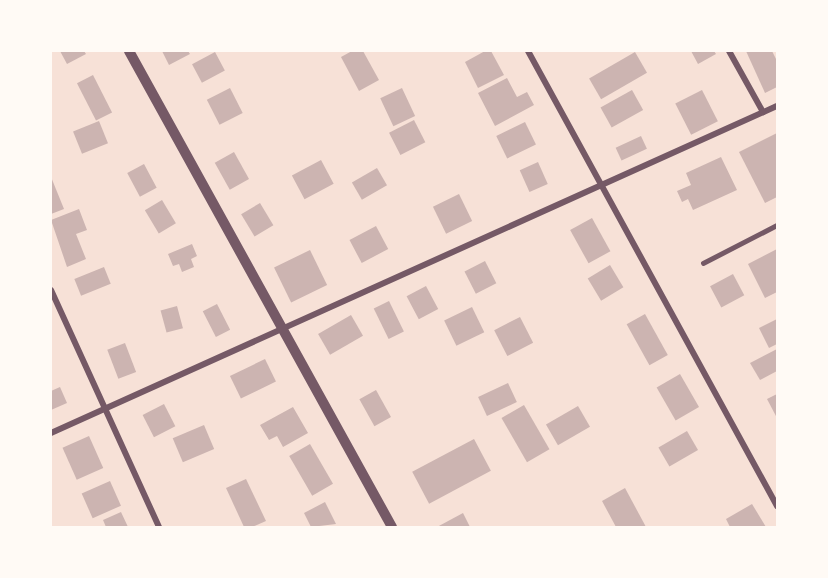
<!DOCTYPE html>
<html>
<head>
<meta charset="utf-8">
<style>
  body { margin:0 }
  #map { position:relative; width:828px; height:578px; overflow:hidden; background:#f7e1d7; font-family:Raleway,sans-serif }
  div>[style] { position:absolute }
  .building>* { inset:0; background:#ccb4b1; transform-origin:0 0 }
  .service>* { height:4.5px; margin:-2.25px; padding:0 2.25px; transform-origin:2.25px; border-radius:2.25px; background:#755966 }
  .minor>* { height:6px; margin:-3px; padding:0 3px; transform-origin:3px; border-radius:3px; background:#755966 }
  .tertiary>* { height:10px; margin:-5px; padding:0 5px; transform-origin:5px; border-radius:5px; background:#755966 }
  span { translate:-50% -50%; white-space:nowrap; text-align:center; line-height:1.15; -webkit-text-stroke:6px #fffaf5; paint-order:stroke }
  .frame { position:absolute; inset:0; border:52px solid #fffaf5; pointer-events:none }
</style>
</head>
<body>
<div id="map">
  <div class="building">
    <div style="clip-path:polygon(60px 51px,84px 51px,86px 54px,67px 64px)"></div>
    <div style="clip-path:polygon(162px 51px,188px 51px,190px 54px,169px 65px)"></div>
    <div style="clip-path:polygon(352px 51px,363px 51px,379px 80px,359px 91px,341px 57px)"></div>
    <div style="clip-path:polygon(485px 51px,491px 51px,504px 75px,478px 88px,465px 62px)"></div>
    <div style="clip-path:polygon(691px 51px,714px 51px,716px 54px,698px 64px)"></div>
    <div style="clip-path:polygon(746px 51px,772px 51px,777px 61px,777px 87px,765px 93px)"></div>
    <div style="left:215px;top:52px;width:21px;height:26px;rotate:62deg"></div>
    <div style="left:635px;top:52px;width:24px;height:53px;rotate:60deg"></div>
    <div style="left:93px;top:75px;width:42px;height:18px;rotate:63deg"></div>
    <div style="clip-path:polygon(507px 78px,517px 97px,527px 92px,534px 105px,495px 126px,478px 93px)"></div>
    <div style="left:230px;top:88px;width:28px;height:26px;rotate:63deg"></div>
    <div style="left:402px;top:88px;width:31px;height:24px;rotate:65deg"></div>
    <div style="left:632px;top:90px;width:23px;height:36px;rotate:61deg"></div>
    <div style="left:702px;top:90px;width:35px;height:30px;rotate:63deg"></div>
    <div style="left:414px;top:120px;width:25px;height:28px;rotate:63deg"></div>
    <div style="left:99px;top:121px;width:24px;height:28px;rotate:68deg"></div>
    <div style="left:525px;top:122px;width:25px;height:32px;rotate:64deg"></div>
    <div style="clip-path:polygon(777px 133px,777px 197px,765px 203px,739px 152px)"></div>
    <div style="left:641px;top:136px;width:14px;height:28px;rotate:65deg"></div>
    <div style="left:234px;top:152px;width:31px;height:22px;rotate:61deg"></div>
    <div style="clip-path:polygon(721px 157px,737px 190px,693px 210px,688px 199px,682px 202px,677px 191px,691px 185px,686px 173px)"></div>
    <div style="left:321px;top:160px;width:27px;height:33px;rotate:62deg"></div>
    <div style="left:538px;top:162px;width:24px;height:20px;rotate:66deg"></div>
    <div style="left:144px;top:164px;width:27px;height:19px;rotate:62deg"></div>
    <div style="left:377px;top:168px;width:20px;height:29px;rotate:60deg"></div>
    <div style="clip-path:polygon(51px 177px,64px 209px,51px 214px)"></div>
    <div style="left:459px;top:194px;width:30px;height:29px;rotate:64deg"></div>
    <div style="left:162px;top:200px;width:27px;height:20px;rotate:59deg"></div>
    <div style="left:260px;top:203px;width:26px;height:22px;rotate:59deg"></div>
    <div style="clip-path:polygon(79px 209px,87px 230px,76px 234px,86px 259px,67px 267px,51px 220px)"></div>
    <div style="left:592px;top:218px;width:38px;height:25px;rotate:61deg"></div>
    <div style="left:376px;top:226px;width:26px;height:30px;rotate:62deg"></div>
    <div style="clip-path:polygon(192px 244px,197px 256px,191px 259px,194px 267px,182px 272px,179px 264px,173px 266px,168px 254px)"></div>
    <div style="clip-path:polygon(777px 249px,777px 292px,765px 298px,748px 264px)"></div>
    <div style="left:310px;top:250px;width:39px;height:40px;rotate:64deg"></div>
    <div style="left:485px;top:261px;width:25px;height:23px;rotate:63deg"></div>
    <div style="left:610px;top:265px;width:26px;height:26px;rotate:59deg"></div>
    <div style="left:104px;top:267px;width:18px;height:32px;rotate:68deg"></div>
    <div style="left:733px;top:274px;width:24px;height:26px;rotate:62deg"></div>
    <div style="left:426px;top:286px;width:26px;height:22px;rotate:62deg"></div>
    <div style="left:389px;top:301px;width:34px;height:17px;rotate:64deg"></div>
    <div style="left:217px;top:304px;width:29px;height:16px;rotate:63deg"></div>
    <div style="left:177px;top:306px;width:23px;height:17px;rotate:75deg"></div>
    <div style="left:472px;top:307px;width:28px;height:31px;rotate:64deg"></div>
    <div style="left:645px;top:314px;width:47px;height:21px;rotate:61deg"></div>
    <div style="left:351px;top:315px;width:24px;height:38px;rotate:60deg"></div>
    <div style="left:520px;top:317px;width:29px;height:29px;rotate:63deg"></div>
    <div style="clip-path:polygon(777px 319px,777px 344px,769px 348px,759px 328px)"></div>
    <div style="left:125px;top:343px;width:31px;height:19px;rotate:69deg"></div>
    <div style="clip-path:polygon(777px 349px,777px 371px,760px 380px,750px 363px)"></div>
    <div style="left:265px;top:359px;width:25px;height:39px;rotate:64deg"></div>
    <div style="left:680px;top:374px;width:38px;height:27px;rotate:60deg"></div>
    <div style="left:508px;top:383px;width:21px;height:33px;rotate:65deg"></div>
    <div style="clip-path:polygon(60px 387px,67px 403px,51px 410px,51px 391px)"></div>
    <div style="left:376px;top:390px;width:31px;height:19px;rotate:61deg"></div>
    <div style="clip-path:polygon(777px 394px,777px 418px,767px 399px)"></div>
    <div style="left:164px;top:404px;width:25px;height:24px;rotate:63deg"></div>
    <div style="left:524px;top:405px;width:51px;height:26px;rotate:60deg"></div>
    <div style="left:578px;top:406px;width:24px;height:37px;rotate:60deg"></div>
    <div style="clip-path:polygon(293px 407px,308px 433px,283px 447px,277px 436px,269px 440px,260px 425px)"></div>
    <div style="left:204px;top:425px;width:26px;height:34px;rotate:67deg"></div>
    <div style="left:687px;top:431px;width:22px;height:33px;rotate:60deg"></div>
    <div style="left:89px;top:436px;width:35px;height:29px;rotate:66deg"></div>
    <div style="left:474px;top:439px;width:36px;height:70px;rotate:62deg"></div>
    <div style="left:310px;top:444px;width:46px;height:24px;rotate:60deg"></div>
    <div style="clip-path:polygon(246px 479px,266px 521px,252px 527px,244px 527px,226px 488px)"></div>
    <div style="left:110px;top:481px;width:27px;height:31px;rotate:66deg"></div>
    <div style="clip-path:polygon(625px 488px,646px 527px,616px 527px,602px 501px)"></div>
    <div style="clip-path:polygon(325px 502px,336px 524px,311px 527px,304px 513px)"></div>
    <div style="clip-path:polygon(752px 504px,766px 527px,730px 527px,726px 519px)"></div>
    <div style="clip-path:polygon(121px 512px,128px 527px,106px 527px,103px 520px)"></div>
    <div style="clip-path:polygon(463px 513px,470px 527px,437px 527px)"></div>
  </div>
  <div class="service">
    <div style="left:703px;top:263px;width:83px;rotate:-27.2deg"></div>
  </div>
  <div class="minor">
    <div style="left:528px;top:51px;width:519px;rotate:61.31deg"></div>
    <div style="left:729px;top:51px;width:70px;rotate:60.9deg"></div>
    <div style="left:51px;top:290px;width:260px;rotate:65.5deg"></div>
    <div style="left:51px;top:433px;width:796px;rotate:-24.25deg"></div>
  </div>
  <div class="tertiary">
    <div style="left:129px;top:51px;width:544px;rotate:61.08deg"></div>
  </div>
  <div class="frame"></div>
</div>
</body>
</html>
